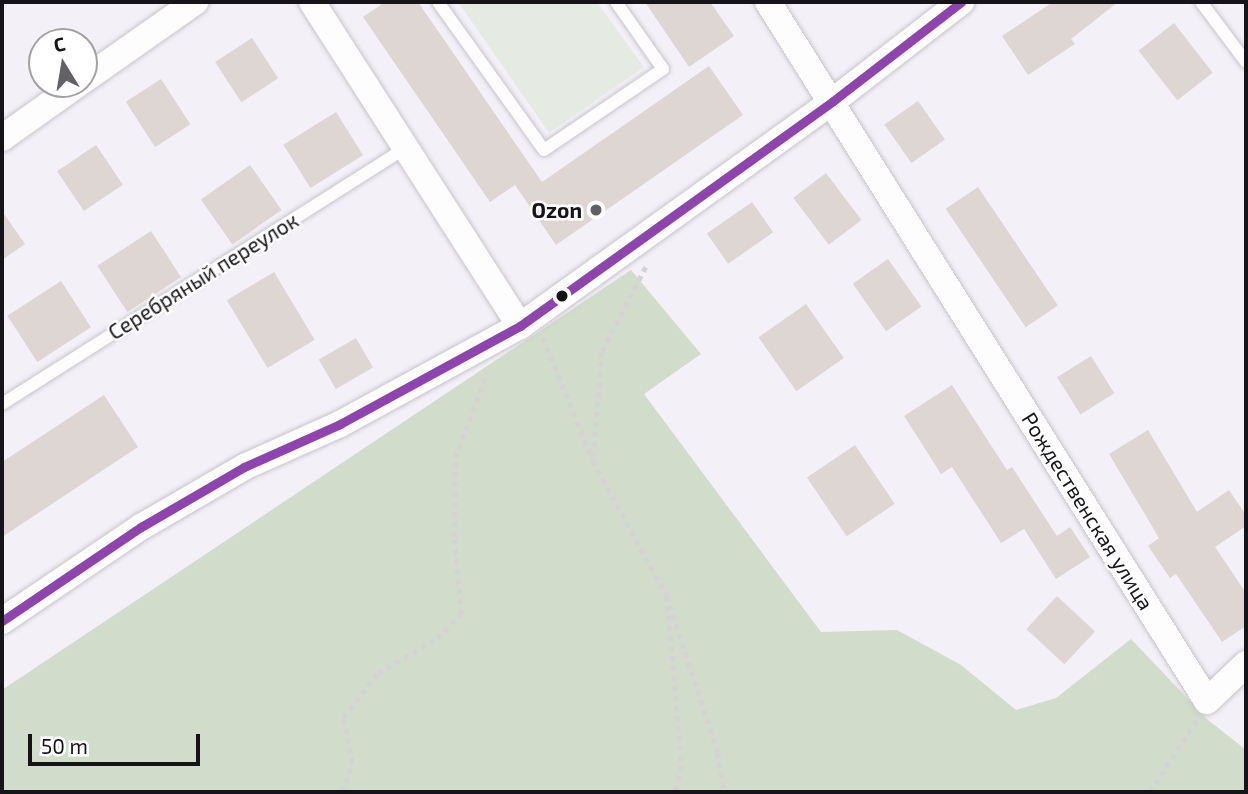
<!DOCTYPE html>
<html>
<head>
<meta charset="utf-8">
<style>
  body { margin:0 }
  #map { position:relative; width:1248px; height:794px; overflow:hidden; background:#f4f0f8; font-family:"Exo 2",sans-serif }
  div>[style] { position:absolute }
  .green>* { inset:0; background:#e5ebe2 }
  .forest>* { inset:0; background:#d1dcca }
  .building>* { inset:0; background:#ddd6d2; transform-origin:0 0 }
  .path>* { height:4.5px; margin-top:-2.25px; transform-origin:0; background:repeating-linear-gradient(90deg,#d4d2d4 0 5px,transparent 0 10px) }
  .roads { filter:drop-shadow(0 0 2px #c7c4ca) drop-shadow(0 0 2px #c7c4ca) }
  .service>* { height:12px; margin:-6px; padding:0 6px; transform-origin:6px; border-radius:6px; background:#fdfdfe }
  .minor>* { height:26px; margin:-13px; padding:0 13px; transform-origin:13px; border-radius:13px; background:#fdfdfe }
  .bus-1>* { height:9px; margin:-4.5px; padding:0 4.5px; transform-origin:4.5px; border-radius:4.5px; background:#8e44ad }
  .dots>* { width:19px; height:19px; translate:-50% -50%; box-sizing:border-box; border:4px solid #fff; border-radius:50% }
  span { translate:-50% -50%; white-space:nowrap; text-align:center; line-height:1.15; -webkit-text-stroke:5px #fff; paint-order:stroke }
  .poi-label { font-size:21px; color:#161418; font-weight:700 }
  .right { translate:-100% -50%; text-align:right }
  .street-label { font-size:21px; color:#161418 }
  .frame { position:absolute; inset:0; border:4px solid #161418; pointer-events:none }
  .north { position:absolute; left:28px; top:28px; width:70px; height:70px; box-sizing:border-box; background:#fff; border:2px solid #a2a1a3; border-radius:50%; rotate:349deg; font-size:19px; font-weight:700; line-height:28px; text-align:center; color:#161418 }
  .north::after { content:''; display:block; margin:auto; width:24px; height:32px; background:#646166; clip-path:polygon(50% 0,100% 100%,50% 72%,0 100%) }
  .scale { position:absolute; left:28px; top:734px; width:172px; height:32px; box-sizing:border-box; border:4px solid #161418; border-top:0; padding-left:9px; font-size:21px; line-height:24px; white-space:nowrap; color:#161418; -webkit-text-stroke:5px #fff; paint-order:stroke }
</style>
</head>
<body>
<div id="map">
  <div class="green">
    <div style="clip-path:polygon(458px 2px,597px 2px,644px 67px,549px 133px)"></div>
  </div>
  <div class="forest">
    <div style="clip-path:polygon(631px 270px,701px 354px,644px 394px,821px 632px,897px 630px,961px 665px,1016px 710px,1056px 698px,1131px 639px,1208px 720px,1246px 750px,1246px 792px,2px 792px,2px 690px)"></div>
  </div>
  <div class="building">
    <div style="clip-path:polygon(385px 2px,418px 2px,542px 182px,709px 66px,743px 115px,556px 245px,515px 185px,490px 202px,363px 17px)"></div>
    <div style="clip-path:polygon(645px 2px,710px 2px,734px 36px,689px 67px)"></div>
    <div style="clip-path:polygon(1053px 2px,1118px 2px,1071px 39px,1075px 44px,1028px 75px,1002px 36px)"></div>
    <div style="left:1174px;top:23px;width:63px;height:45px;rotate:52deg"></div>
    <div style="left:252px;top:38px;width:48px;height:44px;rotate:57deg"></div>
    <div style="left:161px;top:79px;width:54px;height:42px;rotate:57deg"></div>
    <div style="left:918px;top:101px;width:47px;height:41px;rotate:55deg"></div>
    <div style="left:336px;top:112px;width:51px;height:62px;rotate:58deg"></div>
    <div style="left:96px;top:145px;width:48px;height:47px;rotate:56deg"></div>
    <div style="left:250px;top:165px;width:55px;height:60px;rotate:55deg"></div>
    <div style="left:826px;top:173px;width:59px;height:41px;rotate:53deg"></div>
    <div style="left:978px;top:187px;width:143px;height:39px;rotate:56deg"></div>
    <div style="left:752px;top:202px;width:37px;height:55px;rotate:55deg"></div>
    <div style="clip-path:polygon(2px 211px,25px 244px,2px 260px)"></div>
    <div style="left:151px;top:231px;width:55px;height:64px;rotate:57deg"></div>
    <div style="left:888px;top:259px;width:58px;height:43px;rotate:55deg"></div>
    <div style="left:274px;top:272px;width:79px;height:55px;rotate:59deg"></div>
    <div style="left:61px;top:281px;width:55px;height:64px;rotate:57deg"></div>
    <div style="left:806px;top:304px;width:66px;height:58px;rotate:55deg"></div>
    <div style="left:356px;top:338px;width:34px;height:43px;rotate:60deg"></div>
    <div style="left:1091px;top:356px;width:44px;height:40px;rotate:58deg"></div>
    <div style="clip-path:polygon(952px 385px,1007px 470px,1012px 467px,1057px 536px,1070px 527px,1090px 557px,1056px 579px,1024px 529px,1001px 543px,952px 467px,941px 474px,904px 416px)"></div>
    <div style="clip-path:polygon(104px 395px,138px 447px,2px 537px,2px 462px)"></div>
    <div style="clip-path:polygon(1148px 430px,1197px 512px,1229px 490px,1246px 515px,1246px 526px,1215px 547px,1246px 593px,1246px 626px,1222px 642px,1176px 574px,1170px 578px,1148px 546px,1159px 538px,1109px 454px)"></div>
    <div style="left:855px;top:445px;width:71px;height:58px;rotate:56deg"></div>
    <div style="left:1057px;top:596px;width:52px;height:45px;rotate:43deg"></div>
  </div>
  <div class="path">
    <div style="left:646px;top:267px;width:96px;rotate:117.4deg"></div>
    <div style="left:602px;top:352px;width:109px;rotate:94.7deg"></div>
    <div style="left:593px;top:461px;width:154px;rotate:61.3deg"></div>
    <div style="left:667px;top:596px;width:171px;rotate:85deg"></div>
    <div style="left:682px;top:766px;width:27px;rotate:105deg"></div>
    <div style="left:543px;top:338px;width:132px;rotate:67.7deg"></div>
    <div style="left:670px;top:605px;width:156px;rotate:72deg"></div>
    <div style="left:718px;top:753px;width:39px;rotate:81deg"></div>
    <div style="left:342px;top:792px;width:31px;rotate:-71deg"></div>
    <div style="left:352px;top:763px;width:47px;rotate:-101.1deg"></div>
    <div style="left:343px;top:717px;width:56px;rotate:-51.5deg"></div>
    <div style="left:378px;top:673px;width:69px;rotate:-30.7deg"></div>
    <div style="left:437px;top:638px;width:34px;rotate:-45deg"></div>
    <div style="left:461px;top:614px;width:77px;rotate:-95.2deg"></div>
    <div style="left:454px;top:537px;width:79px;rotate:-89.3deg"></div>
    <div style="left:455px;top:458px;width:91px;rotate:-69.4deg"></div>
    <div style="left:1150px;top:792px;width:87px;rotate:-57.2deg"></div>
  </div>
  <div class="roads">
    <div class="service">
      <div style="left:438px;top:2px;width:182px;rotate:54.4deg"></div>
      <div style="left:544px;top:150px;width:144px;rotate:-34.2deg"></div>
      <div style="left:663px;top:69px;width:82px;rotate:-125deg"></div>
      <div style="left:1201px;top:2px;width:75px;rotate:53.1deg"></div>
      <div style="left:2px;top:404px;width:477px;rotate:-32.4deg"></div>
    </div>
    <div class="minor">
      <div style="left:312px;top:2px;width:385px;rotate:57.3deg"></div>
      <div style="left:768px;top:2px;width:825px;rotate:57.87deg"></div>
      <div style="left:1207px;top:701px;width:54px;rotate:-43.5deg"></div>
      <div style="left:84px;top:80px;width:136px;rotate:-35.1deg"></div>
      <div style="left:2px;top:138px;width:93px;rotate:-35.4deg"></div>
      <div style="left:2px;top:621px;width:168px;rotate:-34.1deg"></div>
      <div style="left:141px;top:527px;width:119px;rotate:-30.2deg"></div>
      <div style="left:244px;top:467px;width:105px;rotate:-24.1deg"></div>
      <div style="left:340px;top:424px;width:205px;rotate:-28.6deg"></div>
      <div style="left:520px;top:326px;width:385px;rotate:-35.7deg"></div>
      <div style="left:833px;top:101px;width:162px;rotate:-37.7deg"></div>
    </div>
  </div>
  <div class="bus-1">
    <div style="left:2px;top:621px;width:168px;rotate:-34.1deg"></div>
    <div style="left:141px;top:527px;width:119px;rotate:-30.2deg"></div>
    <div style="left:244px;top:467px;width:105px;rotate:-24.1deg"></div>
    <div style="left:340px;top:424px;width:205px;rotate:-28.6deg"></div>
    <div style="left:520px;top:326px;width:385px;rotate:-35.7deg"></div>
    <div style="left:833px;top:101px;width:162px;rotate:-37.7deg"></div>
  </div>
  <div class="dots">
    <div style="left:596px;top:210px;background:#646166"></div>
    <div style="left:562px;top:296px;background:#161418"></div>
  </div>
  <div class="poi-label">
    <span class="right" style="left:582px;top:210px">Ozon</span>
  </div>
  <div class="street-label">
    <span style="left:203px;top:276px;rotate:-32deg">Серебряный переулок</span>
    <span style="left:1088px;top:511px;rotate:58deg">Рождественская улица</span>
  </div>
  <div class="frame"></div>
  <div class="north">С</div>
  <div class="scale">50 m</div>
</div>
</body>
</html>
